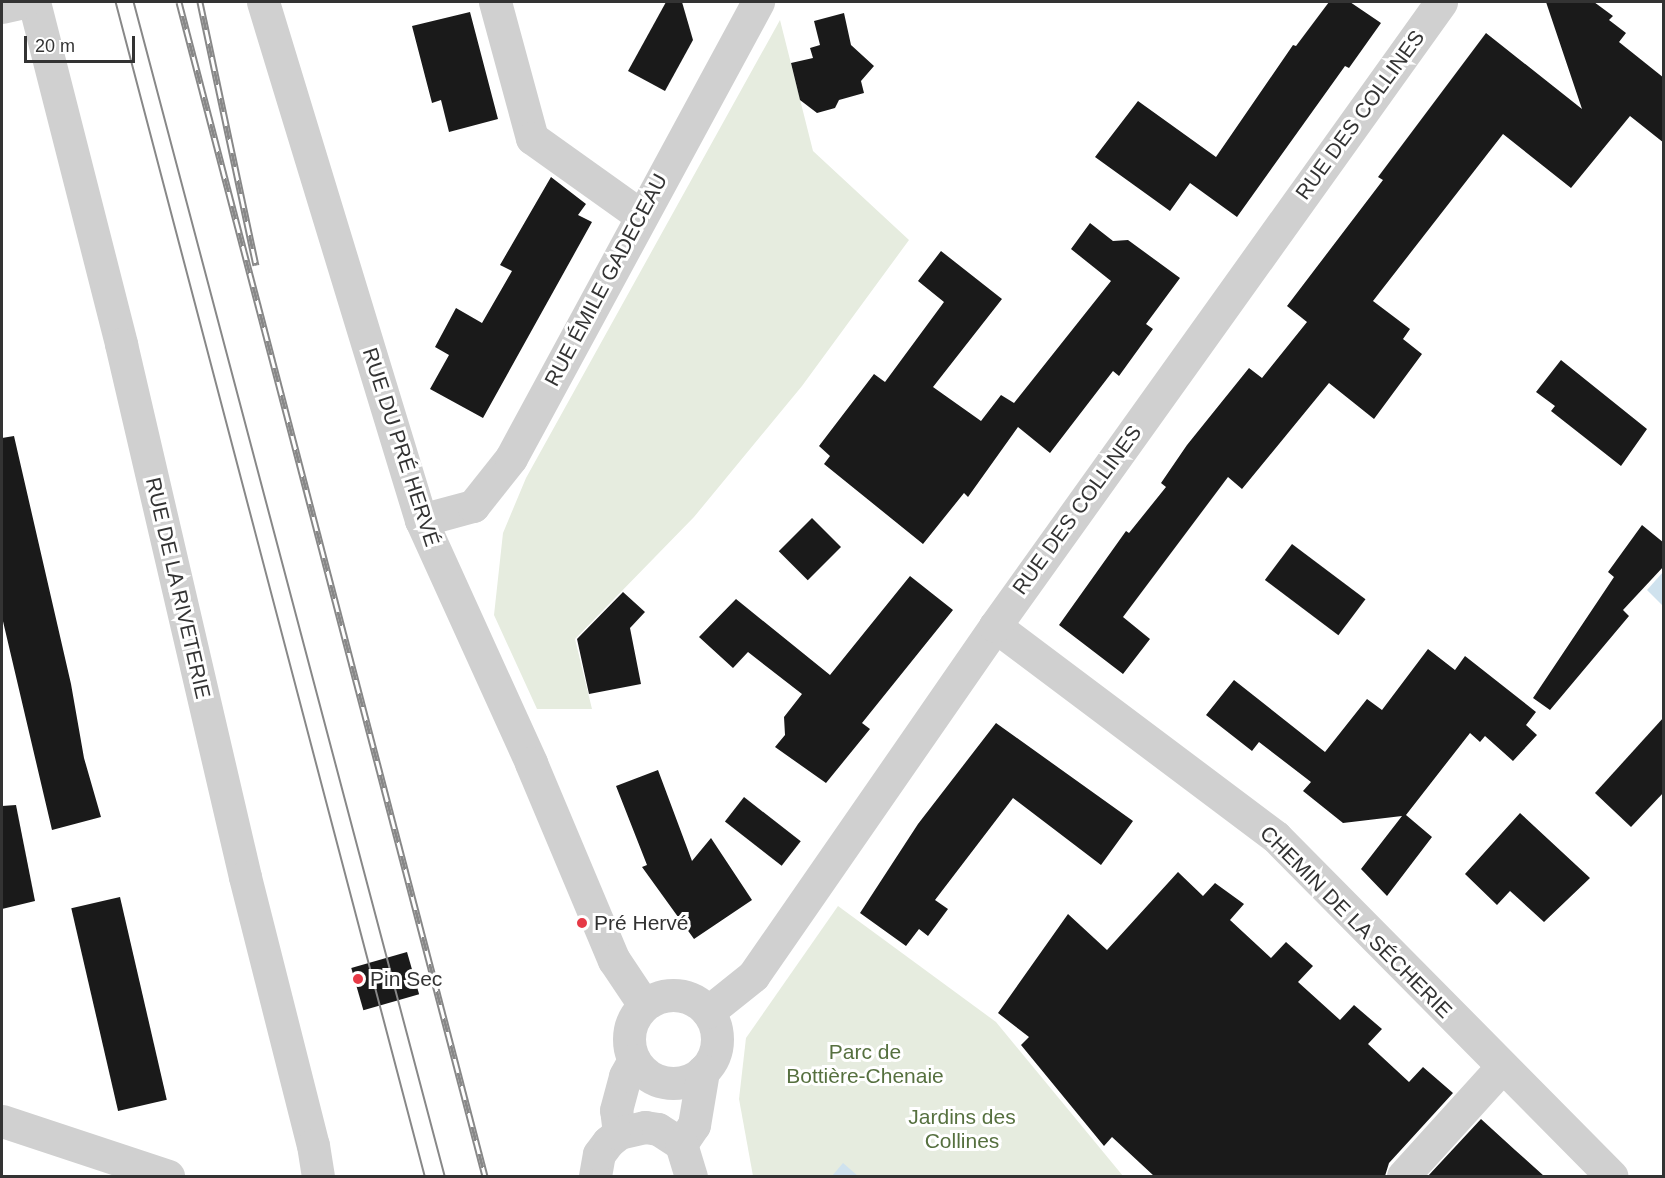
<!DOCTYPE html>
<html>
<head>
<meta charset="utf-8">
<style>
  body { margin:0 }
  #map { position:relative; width:1665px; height:1178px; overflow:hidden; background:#fff; font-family:Helvetica,sans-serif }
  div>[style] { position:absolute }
  .green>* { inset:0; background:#e6ecdf }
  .water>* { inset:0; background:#cfe2ee }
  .building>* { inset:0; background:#1a1a1a; transform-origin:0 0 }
  .minor>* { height:33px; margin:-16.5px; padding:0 16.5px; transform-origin:16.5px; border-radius:16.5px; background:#d0d0d0 }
  .minor>.ring { margin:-16.5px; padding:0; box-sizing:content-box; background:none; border:33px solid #d0d0d0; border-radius:50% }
  .tram>* { height:1.5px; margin:-0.75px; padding:0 0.75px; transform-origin:0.75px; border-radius:0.75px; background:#888 }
  .rail>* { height:7px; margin-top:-3.5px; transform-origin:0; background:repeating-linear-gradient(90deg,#fff 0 14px,#888 0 28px); box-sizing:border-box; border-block:2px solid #888 }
  .dots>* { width:16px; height:16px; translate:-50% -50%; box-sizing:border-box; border:3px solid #fff; border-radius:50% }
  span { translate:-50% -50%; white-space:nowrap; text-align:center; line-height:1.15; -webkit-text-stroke:6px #fff; paint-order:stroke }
  .street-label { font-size:21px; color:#333 }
  .poi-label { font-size:21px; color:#333 }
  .left { translate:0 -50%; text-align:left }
  .park-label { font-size:21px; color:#56703f }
  .frame { position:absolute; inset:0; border:3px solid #333; pointer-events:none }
  .scale { position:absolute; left:24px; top:36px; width:111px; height:27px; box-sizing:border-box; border:3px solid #333; border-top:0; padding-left:8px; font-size:18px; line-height:21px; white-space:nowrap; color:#333; -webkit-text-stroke:4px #fff; paint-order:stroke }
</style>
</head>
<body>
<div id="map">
  <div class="green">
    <div style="clip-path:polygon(780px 20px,813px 151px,909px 240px,802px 386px,694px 517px,575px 639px,592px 709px,537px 709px,494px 615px,503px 533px,526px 478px)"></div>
    <div style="clip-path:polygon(838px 906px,996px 1022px,1123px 1176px,753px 1176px,739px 1099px,746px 1038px)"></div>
  </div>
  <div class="water">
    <div style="clip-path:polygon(1663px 572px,1663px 606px,1647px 590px)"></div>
    <div style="clip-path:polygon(843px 1163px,858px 1176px,832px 1176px)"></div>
  </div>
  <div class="building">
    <div style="clip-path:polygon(666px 2px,682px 2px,693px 40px,665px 91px,628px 71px)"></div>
    <div style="clip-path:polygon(1329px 2px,1350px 2px,1381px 23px,1349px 68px,1345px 66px,1237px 217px,1190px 183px,1170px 211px,1095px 157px,1138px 101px,1216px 157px,1293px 45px,1296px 46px)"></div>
    <div style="clip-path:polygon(1546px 2px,1594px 2px,1613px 16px,1609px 20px,1626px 33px,1619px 42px,1664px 78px,1664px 143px,1630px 116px,1571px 188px,1503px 134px,1373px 301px,1410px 329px,1403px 339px,1422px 354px,1374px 419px,1329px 383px,1242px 489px,1228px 477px,1123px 617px,1150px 639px,1123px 674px,1059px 625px,1126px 531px,1129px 533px,1166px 487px,1161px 483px,1187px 445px,1249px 368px,1262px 378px,1307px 322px,1287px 306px,1383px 180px,1378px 177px,1486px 33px,1582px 109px)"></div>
    <div style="clip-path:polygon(470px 12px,498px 119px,449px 132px,441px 100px,432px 103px,412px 26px)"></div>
    <div style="clip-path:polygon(844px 13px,851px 45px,874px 66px,861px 81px,864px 93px,839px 100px,835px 108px,817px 113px,800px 100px,791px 63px,813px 58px,810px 48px,820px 45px,814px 21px)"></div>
    <div style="clip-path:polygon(551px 177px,586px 204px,578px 215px,592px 222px,483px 418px,430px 389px,449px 355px,435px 347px,456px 308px,482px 323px,512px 271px,500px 265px)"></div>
    <div style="clip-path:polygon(1090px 223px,1113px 241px,1128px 240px,1180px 278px,1146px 324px,1153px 329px,1119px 376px,1113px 371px,1050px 453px,1018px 427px,968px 497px,964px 493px,923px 544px,824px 464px,830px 456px,819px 446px,874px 374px,885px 382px,944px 302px,918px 281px,941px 251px,1002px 299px,933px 387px,981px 421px,1001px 395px,1014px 403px,1111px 281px,1071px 249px)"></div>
    <div style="clip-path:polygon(1561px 360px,1647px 429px,1621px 466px,1551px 411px,1555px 406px,1536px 392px)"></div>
    <div style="clip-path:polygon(14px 436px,71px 684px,84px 758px,101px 817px,52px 830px,2px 617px,2px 438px)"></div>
    <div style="left:812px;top:518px;width:41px;height:47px;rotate:45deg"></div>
    <div style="clip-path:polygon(1642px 525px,1664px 543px,1664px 566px,1623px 610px,1629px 616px,1550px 710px,1533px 698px,1614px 577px,1608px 572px)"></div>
    <div style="left:1292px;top:544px;width:92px;height:45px;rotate:37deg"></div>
    <div style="clip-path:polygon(910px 576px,953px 610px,862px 723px,870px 729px,826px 783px,775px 747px,785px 735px,784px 717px,802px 694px,748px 652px,733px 668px,699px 637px,736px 599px,830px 675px)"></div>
    <div style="clip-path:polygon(623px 592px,645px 612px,630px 628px,641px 684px,589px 694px,577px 639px)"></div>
    <div style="clip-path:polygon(1428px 649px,1455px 670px,1465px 656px,1536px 712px,1526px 725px,1537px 735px,1513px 761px,1485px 736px,1480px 742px,1470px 733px,1406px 815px,1432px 837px,1387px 896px,1361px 869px,1402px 816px,1343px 823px,1303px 791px,1311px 782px,1259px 742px,1252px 751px,1206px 715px,1234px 680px,1325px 752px,1367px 699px,1382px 710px)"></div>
    <div style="clip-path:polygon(1664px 717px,1664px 792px,1631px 827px,1595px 793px)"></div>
    <div style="clip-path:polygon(996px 723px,1133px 821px,1101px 865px,1013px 798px,935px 900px,948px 909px,928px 936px,919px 929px,906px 946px,860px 913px,918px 824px)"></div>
    <div style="clip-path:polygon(658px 770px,692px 861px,711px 838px,752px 900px,694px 939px,642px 867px,647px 865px,616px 786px)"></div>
    <div style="left:744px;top:797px;width:72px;height:31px;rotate:38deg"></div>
    <div style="clip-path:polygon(16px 805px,35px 901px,2px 909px,2px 806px)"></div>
    <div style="clip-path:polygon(1520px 813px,1590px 878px,1544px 922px,1510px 891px,1497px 905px,1465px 874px)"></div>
    <div style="clip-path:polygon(1178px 872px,1203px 896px,1215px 883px,1244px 904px,1230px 920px,1271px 958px,1286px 942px,1313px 966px,1298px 982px,1340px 1020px,1354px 1005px,1382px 1029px,1368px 1044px,1409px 1082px,1423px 1067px,1453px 1093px,1389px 1163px,1385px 1176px,1154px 1176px,1112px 1137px,1104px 1146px,1021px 1045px,1029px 1037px,998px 1013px,1068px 914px,1107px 950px)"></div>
    <div style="left:120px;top:897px;width:208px;height:50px;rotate:77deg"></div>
    <div style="left:407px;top:952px;width:44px;height:58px;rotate:74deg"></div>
    <div style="clip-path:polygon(1481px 1119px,1515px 1150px,1544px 1176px,1428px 1176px)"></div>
  </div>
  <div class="minor">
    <div style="left:34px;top:2px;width:353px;rotate:75.7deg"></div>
    <div style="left:121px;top:344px;width:547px;rotate:76.9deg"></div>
    <div style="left:245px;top:877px;width:276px;rotate:75.8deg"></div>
    <div style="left:313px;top:1145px;width:31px;rotate:81deg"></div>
    <div style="left:263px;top:2px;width:542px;rotate:73.04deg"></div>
    <div style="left:421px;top:520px;width:267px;rotate:65.6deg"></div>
    <div style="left:531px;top:763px;width:214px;rotate:67.2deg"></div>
    <div style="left:614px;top:960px;width:54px;rotate:56.3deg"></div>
    <div style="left:495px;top:2px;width:141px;rotate:74.8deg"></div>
    <div style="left:532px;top:138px;width:133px;rotate:35.5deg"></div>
    <div style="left:2px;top:7px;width:23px;rotate:-13deg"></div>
    <div style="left:421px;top:520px;width:54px;rotate:-15.1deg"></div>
    <div style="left:473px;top:506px;width:61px;rotate:-51.6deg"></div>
    <div style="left:511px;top:458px;width:519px;rotate:-61.56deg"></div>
    <div style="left:995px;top:626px;width:351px;rotate:36.9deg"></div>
    <div style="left:1276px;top:837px;width:477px;rotate:45.3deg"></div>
    <div class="ring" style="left:629px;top:995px;width:55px;height:55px"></div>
    <div style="left:708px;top:1012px;width:58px;rotate:-38.7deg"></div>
    <div style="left:753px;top:976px;width:426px;rotate:-55.3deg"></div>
    <div style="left:995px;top:626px;width:767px;rotate:-54.44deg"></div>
    <div style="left:2px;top:1121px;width:175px;rotate:18.3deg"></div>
    <div style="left:619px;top:1133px;width:23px;rotate:-97deg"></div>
    <div style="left:616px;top:1110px;width:35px;rotate:-75deg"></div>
    <div style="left:625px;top:1076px;width:18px;rotate:-61deg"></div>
    <div style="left:681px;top:1144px;width:23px;rotate:-56deg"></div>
    <div style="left:694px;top:1125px;width:55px;rotate:-80.5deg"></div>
    <div style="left:595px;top:1176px;width:22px;rotate:-80deg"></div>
    <div style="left:599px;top:1154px;width:15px;rotate:-53deg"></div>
    <div style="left:608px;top:1142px;width:14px;rotate:-39deg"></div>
    <div style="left:619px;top:1133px;width:27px;rotate:-13deg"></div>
    <div style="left:645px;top:1127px;width:13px;rotate:9deg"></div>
    <div style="left:658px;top:1129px;width:27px;rotate:33deg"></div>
    <div style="left:681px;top:1144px;width:34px;rotate:73deg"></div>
    <div style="left:1403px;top:1176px;width:147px;rotate:-47.8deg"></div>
  </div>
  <div class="tram">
    <div style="left:116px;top:2px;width:1214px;rotate:75.25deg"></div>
    <div style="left:134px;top:2px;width:1214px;rotate:75.16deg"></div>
  </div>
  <div class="rail">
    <div style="left:179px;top:2px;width:1213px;rotate:75.39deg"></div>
    <div style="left:200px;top:2px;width:269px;rotate:78deg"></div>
  </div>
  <div class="dots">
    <div style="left:582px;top:923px;background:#e63946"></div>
    <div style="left:358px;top:979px;background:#e63946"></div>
  </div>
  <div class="street-label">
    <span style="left:1360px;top:115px;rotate:-54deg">RUE DES COLLINES</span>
    <span style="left:606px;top:280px;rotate:-62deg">RUE ÉMILE GADECEAU</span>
    <span style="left:401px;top:447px;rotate:72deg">RUE DU PRÉ HERVÉ</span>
    <span style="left:1077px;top:510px;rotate:-54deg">RUE DES COLLINES</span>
    <span style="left:178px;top:588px;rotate:77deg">RUE DE LA RIVETERIE</span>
    <span style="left:1356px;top:922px;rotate:45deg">CHEMIN DE LA SÉCHERIE</span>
  </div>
  <div class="poi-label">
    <span class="left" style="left:594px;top:923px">Pré Hervé</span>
    <span class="left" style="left:370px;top:979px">Pin Sec</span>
  </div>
  <div class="park-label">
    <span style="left:865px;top:1064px">Parc de<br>Bottière-Chenaie</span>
    <span style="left:962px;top:1129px">Jardins des<br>Collines</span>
  </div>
  <div class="frame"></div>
  <div class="scale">20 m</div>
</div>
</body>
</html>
